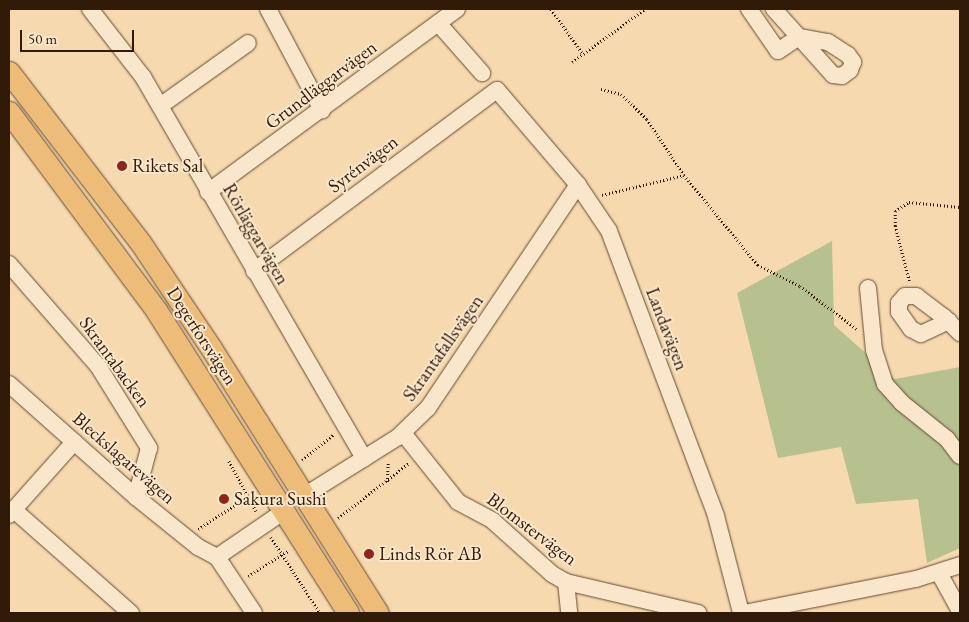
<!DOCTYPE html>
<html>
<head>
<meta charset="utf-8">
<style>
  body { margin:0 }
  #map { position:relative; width:969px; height:622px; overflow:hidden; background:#f7d9af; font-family:"EB Garamond",serif }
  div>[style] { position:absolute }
  .green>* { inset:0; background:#b7c08f }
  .path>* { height:2.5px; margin-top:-1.25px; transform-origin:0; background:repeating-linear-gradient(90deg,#321a09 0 1px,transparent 0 3.5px) }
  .roads { filter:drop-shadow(0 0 1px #634a32) drop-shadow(0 0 1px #634a32) }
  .minor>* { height:16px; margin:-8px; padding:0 8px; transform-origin:8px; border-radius:8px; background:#fae6cb }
  .major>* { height:21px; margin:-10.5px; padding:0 10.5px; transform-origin:10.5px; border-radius:10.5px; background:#ecbc78 }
  .dots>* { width:14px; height:14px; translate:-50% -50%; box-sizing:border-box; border:2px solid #fae6cb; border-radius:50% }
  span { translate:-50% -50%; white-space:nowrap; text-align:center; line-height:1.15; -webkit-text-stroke:4px #fae6cb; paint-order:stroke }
  .street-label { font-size:19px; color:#321a09 }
  .poi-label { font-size:19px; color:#321a09 }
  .left { translate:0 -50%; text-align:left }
  .frame { position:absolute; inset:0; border:10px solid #321a09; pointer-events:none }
  .scale { position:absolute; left:20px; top:30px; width:114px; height:22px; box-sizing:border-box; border:2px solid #321a09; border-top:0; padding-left:6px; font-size:15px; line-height:18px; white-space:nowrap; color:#321a09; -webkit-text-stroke:4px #fae6cb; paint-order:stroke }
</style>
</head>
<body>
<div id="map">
  <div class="green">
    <div style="clip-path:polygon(832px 241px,834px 325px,895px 379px,960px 367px,960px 548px,927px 563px,918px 499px,856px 504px,841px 447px,778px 458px,737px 293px)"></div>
  </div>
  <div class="path">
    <div style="left:551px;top:9px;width:55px;rotate:54.6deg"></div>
    <div style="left:572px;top:62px;width:90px;rotate:-36deg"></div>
    <div style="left:601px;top:89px;width:21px;rotate:14deg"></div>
    <div style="left:621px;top:94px;width:36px;rotate:44deg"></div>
    <div style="left:647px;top:119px;width:67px;rotate:56.5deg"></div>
    <div style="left:602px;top:195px;width:84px;rotate:-13.7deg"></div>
    <div style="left:684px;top:175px;width:117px;rotate:50.6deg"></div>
    <div style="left:758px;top:265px;width:47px;rotate:26.6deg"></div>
    <div style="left:800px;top:286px;width:71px;rotate:37deg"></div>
    <div style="left:909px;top:281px;width:57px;rotate:-104.3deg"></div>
    <div style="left:895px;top:226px;width:15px;rotate:-90deg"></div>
    <div style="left:895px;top:211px;width:17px;rotate:-33deg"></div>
    <div style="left:909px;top:202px;width:51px;rotate:5.6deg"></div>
    <div style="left:302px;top:460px;width:40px;rotate:-39deg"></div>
    <div style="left:229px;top:461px;width:57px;rotate:61.6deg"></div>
    <div style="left:387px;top:482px;width:20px;rotate:-87deg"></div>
    <div style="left:338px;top:518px;width:90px;rotate:-37.8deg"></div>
    <div style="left:198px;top:529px;width:64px;rotate:-32.9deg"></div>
    <div style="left:271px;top:537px;width:90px;rotate:57.2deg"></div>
    <div style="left:248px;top:576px;width:47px;rotate:-32deg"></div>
  </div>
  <div class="roads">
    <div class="minor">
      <div style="left:90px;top:9px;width:86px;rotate:52.1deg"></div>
      <div style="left:143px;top:77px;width:441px;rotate:59.9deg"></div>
      <div style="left:268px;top:9px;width:115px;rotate:61.9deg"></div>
      <div style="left:749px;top:9px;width:51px;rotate:55.4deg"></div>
      <div style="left:778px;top:51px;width:25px;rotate:-34deg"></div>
      <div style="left:799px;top:37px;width:29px;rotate:10deg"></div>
      <div style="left:828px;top:42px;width:24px;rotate:33deg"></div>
      <div style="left:848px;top:55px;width:9px;rotate:54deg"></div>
      <div style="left:853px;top:62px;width:9px;rotate:111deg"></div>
      <div style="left:850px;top:70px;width:10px;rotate:143deg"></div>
      <div style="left:842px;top:76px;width:9px;rotate:-174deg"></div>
      <div style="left:833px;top:75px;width:51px;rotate:-131.8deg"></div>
      <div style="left:799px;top:37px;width:38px;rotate:-132deg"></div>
      <div style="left:438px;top:23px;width:67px;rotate:48.7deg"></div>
      <div style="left:160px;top:106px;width:108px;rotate:-35.6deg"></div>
      <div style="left:208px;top:192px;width:309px;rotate:-36.3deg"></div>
      <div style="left:9px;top:264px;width:135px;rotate:48.9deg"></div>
      <div style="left:98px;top:366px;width:97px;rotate:58.1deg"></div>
      <div style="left:149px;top:448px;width:51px;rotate:104.9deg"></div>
      <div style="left:254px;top:271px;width:303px;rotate:-36.7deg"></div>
      <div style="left:497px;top:90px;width:125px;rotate:49.5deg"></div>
      <div style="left:578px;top:185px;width:55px;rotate:56deg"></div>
      <div style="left:609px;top:231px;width:304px;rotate:69.4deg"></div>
      <div style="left:716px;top:516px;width:100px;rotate:75.5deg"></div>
      <div style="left:868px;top:288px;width:62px;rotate:84.5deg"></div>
      <div style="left:874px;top:350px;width:36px;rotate:72deg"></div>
      <div style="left:885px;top:384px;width:25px;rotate:48deg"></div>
      <div style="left:902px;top:403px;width:58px;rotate:38.7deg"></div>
      <div style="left:947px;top:439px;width:21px;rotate:53deg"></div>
      <div style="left:949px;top:321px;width:31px;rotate:155deg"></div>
      <div style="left:921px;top:334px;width:11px;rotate:-153deg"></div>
      <div style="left:911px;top:329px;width:21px;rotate:-125deg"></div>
      <div style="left:899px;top:312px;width:9px;rotate:-90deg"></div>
      <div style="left:899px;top:303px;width:9px;rotate:-49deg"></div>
      <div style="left:905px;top:296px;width:11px"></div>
      <div style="left:916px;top:296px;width:35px;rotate:37deg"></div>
      <div style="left:944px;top:317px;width:23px;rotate:45deg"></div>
      <div style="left:9px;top:384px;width:170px;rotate:41.7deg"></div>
      <div style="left:136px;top:497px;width:80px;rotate:38.9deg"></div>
      <div style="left:198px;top:547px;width:21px;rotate:28deg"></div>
      <div style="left:403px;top:433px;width:88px;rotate:51.4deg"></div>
      <div style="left:458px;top:502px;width:40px;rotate:28deg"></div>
      <div style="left:493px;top:521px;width:79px;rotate:41.9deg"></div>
      <div style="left:552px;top:574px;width:16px;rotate:30deg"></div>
      <div style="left:566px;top:582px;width:136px;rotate:13.2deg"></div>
      <div style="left:304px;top:496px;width:111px;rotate:-32.1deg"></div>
      <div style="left:398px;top:437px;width:42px;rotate:-44deg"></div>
      <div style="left:428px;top:408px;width:269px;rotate:-56.1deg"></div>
      <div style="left:14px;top:510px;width:156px;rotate:41.4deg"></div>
      <div style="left:9px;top:515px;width:98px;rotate:-48.3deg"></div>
      <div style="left:217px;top:557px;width:80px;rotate:-34.3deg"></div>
      <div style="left:217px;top:557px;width:67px;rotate:56.5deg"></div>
      <div style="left:939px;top:573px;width:43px;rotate:61.1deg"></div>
      <div style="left:566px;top:582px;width:31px;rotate:84deg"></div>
      <div style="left:744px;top:613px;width:175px;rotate:-11.2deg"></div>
      <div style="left:916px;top:579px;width:46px;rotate:-17.7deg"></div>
    </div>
    <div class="major">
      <div style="left:9px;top:72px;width:215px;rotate:52.4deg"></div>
      <div style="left:140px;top:242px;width:128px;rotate:56.2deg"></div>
      <div style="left:211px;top:348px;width:313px;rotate:57.8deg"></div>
      <div style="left:9px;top:112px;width:247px;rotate:53.4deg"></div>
      <div style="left:156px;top:310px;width:359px;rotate:57.6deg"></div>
    </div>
  </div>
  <div class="dots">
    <div style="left:122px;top:166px;background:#8f2418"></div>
    <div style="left:224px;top:499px;background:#8f2418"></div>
    <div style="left:369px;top:554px;background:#8f2418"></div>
  </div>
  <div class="street-label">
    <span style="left:321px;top:85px;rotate:-37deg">Grundläggarvägen</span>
    <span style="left:363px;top:164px;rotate:-37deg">Syrénvägen</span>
    <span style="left:256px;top:234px;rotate:60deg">Rörläggarvägen</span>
    <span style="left:667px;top:329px;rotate:69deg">Landavägen</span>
    <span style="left:202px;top:336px;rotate:57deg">Degerforsvägen</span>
    <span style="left:443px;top:348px;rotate:-55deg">Skrantafallsvägen</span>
    <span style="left:115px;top:362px;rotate:54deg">Skrantabacken</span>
    <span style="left:124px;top:458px;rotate:41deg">Bleckslagarevägen</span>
    <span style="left:532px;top:529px;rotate:37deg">Blomstervägen</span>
  </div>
  <div class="poi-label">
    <span class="left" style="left:132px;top:166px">Rikets Sal</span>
    <span class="left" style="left:234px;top:499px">Sakura Sushi</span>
    <span class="left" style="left:379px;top:554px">Linds Rör AB</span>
  </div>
  <div class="frame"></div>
  <div class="scale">50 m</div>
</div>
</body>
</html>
